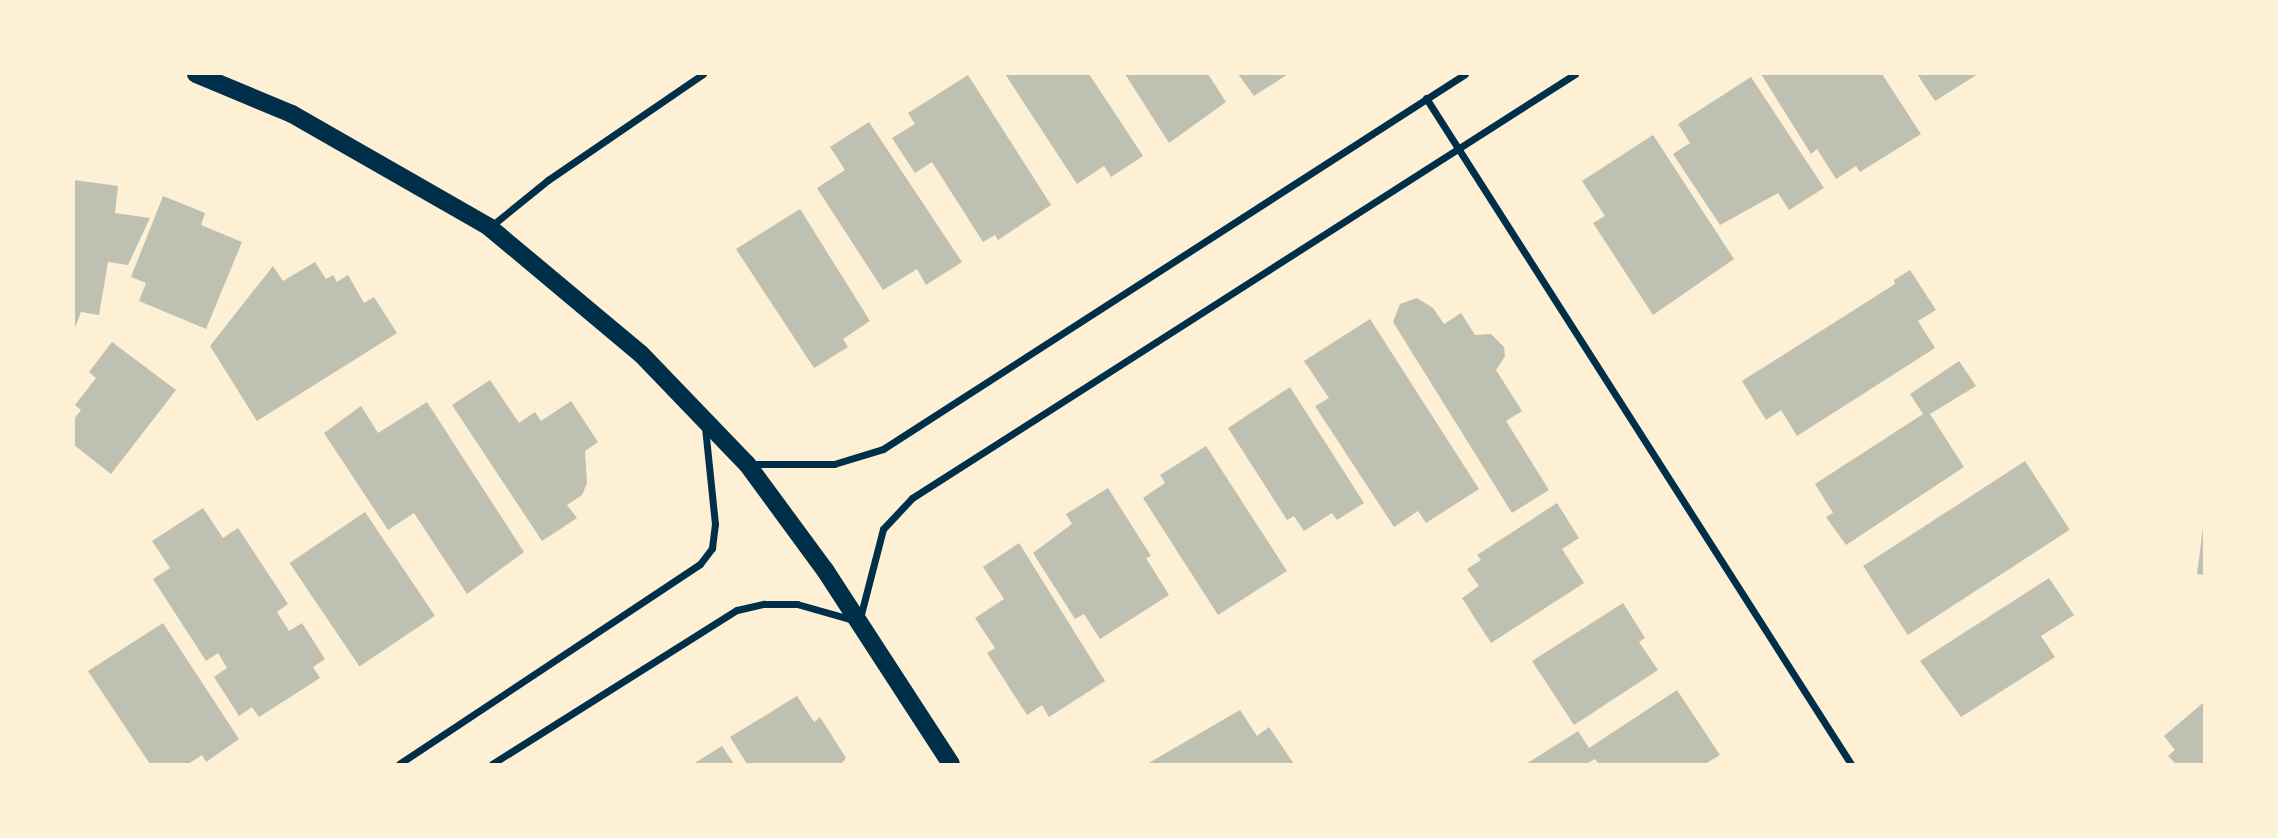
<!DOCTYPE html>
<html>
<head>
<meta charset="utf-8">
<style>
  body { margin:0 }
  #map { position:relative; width:2278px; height:838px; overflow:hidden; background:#fdf0d5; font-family:"Roboto Condensed",sans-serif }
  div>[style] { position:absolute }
  .building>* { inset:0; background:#bec0b2; transform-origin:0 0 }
  .minor>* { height:7px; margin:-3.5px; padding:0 3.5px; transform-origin:3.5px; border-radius:3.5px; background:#003049 }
  .primary>* { height:18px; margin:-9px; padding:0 9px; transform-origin:9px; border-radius:9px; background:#003049 }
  span { translate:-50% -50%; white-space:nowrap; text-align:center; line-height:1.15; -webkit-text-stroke:6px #fdf0d5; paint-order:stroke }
  .frame { position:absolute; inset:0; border:75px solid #fdf0d5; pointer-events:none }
</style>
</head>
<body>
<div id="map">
  <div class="building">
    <div style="clip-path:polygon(1005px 74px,1089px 74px,1143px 156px,1111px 177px,1104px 166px,1077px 184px)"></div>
    <div style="clip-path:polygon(1125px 74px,1208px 74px,1226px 102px,1169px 143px)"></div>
    <div style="clip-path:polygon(1238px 74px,1288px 74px,1254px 96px)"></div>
    <div style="clip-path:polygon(1761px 74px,1882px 74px,1921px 134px,1860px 172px,1856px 166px,1836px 179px,1817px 149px,1811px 154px)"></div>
    <div style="clip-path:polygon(1917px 74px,1978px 74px,1935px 101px)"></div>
    <div style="clip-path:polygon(968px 75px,1051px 205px,998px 240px,995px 235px,983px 242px,932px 162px,915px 173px,892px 138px,915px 124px,908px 113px)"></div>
    <div style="clip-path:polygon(1751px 77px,1824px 188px,1789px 210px,1778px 193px,1720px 225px,1673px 154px,1690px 143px,1678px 124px)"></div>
    <div style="clip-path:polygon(869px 122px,962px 262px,926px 285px,917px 269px,883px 290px,817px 188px,845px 170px,830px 147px)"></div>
    <div style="clip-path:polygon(1653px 135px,1734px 259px,1653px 315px,1593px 223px,1605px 216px,1582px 181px)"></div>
    <div style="clip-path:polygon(74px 180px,118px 186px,115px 213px,150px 218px,128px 265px,108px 262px,99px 315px,81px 312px,74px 330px)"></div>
    <div style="clip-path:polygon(163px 196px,205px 213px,201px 225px,242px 242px,206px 329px,139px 301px,146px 283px,131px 277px)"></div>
    <div style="clip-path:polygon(800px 209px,870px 321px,843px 339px,848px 347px,814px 368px,736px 249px)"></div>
    <div style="clip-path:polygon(315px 262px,326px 279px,333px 275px,337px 282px,348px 275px,364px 303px,374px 297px,397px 333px,257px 421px,210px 346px,273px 266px,283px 281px)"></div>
    <div style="clip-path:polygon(1910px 270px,1936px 310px,1918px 321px,1935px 348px,1797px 436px,1781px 410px,1766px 420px,1742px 381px,1895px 284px,1894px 280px)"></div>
    <div style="clip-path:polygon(1417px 298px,1433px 308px,1444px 324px,1461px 313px,1475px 335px,1491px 334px,1504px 347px,1505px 356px,1496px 370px,1522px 411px,1506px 421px,1549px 490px,1512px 513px,1393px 322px,1400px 304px)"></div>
    <div style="clip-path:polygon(1370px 319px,1479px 489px,1426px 523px,1418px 511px,1394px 527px,1315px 406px,1329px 398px,1304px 361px)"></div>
    <div style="clip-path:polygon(112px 342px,176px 390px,111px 474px,74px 445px,74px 419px,81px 410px,75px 405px,96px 378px,89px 372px)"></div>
    <div style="clip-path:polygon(1959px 361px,1976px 386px,1930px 414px,1964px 467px,1846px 545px,1826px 517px,1833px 513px,1815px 484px,1923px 414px,1910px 394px)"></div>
    <div style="clip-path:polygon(490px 380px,519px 423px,535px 412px,541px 421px,571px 401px,598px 442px,585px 451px,587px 483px,582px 495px,567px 505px,577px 518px,542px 541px,452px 405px)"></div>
    <div style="clip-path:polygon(1290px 387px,1364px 503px,1337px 520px,1332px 513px,1304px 531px,1294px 516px,1287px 520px,1228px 428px)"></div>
    <div style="clip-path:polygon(427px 402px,524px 552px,467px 594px,414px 513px,388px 530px,324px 433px,361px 406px,378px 433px)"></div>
    <div style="clip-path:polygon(1206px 446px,1287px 571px,1218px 615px,1143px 498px,1165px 483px,1160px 475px)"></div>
    <div style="left:2025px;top:461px;width:82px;height:193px;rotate:57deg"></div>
    <div style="clip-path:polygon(1108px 488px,1151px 556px,1146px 558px,1169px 595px,1100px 639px,1084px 614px,1075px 619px,1033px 553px,1072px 524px,1066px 514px)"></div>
    <div style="clip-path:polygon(1557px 503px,1579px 538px,1562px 549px,1584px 583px,1491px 643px,1462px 598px,1479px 586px,1467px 569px,1481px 560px,1477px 555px)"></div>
    <div style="clip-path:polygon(203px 508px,223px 538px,238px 528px,288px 604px,277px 612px,289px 631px,302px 623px,325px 659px,313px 667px,320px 678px,259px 717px,252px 707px,239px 716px,214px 677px,227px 668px,218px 653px,206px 661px,153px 579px,170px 568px,152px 541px)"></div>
    <div style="left:365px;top:512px;width:125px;height:91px;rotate:56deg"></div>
    <div style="clip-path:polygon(2203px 528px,2204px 528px,2204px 575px,2197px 574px)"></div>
    <div style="clip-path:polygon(1019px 543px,1105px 681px,1049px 717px,1042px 705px,1027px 715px,987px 653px,995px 648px,975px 618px,1004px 599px,983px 567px)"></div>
    <div style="clip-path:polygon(2049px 578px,2074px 615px,2041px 636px,2055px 657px,1961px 717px,1920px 661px)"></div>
    <div style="clip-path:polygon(1623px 603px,1645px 638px,1639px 642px,1658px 670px,1574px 725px,1532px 661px)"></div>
    <div style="clip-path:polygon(163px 623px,239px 739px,206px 762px,202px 755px,188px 764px,150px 764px,88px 671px)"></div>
    <div style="clip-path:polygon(1677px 690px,1720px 755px,1705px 764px,1599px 764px,1595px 759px,1586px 764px,1526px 764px,1578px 731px,1589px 748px)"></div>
    <div style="clip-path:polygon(797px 696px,814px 722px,820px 717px,846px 758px,841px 764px,747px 764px,730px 737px)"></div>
    <div style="clip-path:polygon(2204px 702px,2204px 764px,2176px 764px,2168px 756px,2175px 750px,2164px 736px)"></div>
    <div style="clip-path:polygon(1240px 710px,1257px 736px,1269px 727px,1294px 764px,1147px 764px)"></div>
    <div style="clip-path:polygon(722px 746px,734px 764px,693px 764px)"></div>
  </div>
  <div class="minor">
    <div style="left:1426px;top:98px;width:790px;rotate:57.46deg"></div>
    <div style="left:490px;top:227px;width:75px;rotate:-39deg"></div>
    <div style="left:548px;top:180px;width:188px;rotate:-34.4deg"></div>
    <div style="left:749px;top:464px;width:85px"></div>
    <div style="left:834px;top:464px;width:51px;rotate:-17deg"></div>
    <div style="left:883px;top:449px;width:692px;rotate:-32.79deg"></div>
    <div style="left:860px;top:618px;width:92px;rotate:-75.5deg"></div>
    <div style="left:883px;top:529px;width:42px;rotate:-46.9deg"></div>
    <div style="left:912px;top:498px;width:787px;rotate:-32.6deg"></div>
    <div style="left:399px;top:764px;width:361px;rotate:-33.6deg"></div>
    <div style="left:700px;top:564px;width:20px;rotate:-53deg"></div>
    <div style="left:712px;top:548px;width:24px;rotate:-83deg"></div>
    <div style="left:715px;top:524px;width:98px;rotate:-95.9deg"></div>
    <div style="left:492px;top:764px;width:289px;rotate:-32.2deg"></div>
    <div style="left:737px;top:610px;width:28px;rotate:-13deg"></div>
    <div style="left:764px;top:604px;width:33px"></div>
    <div style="left:797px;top:604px;width:58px;rotate:15.9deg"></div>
  </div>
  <div class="primary">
    <div style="left:196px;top:74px;width:104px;rotate:22.6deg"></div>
    <div style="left:292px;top:114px;width:227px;rotate:29.8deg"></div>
    <div style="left:489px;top:227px;width:198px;rotate:39.9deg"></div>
    <div style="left:641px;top:354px;width:153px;rotate:46.1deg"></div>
    <div style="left:747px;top:464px;width:132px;rotate:53.7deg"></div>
    <div style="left:825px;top:570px;width:231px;rotate:57deg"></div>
  </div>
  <div class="frame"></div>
</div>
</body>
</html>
